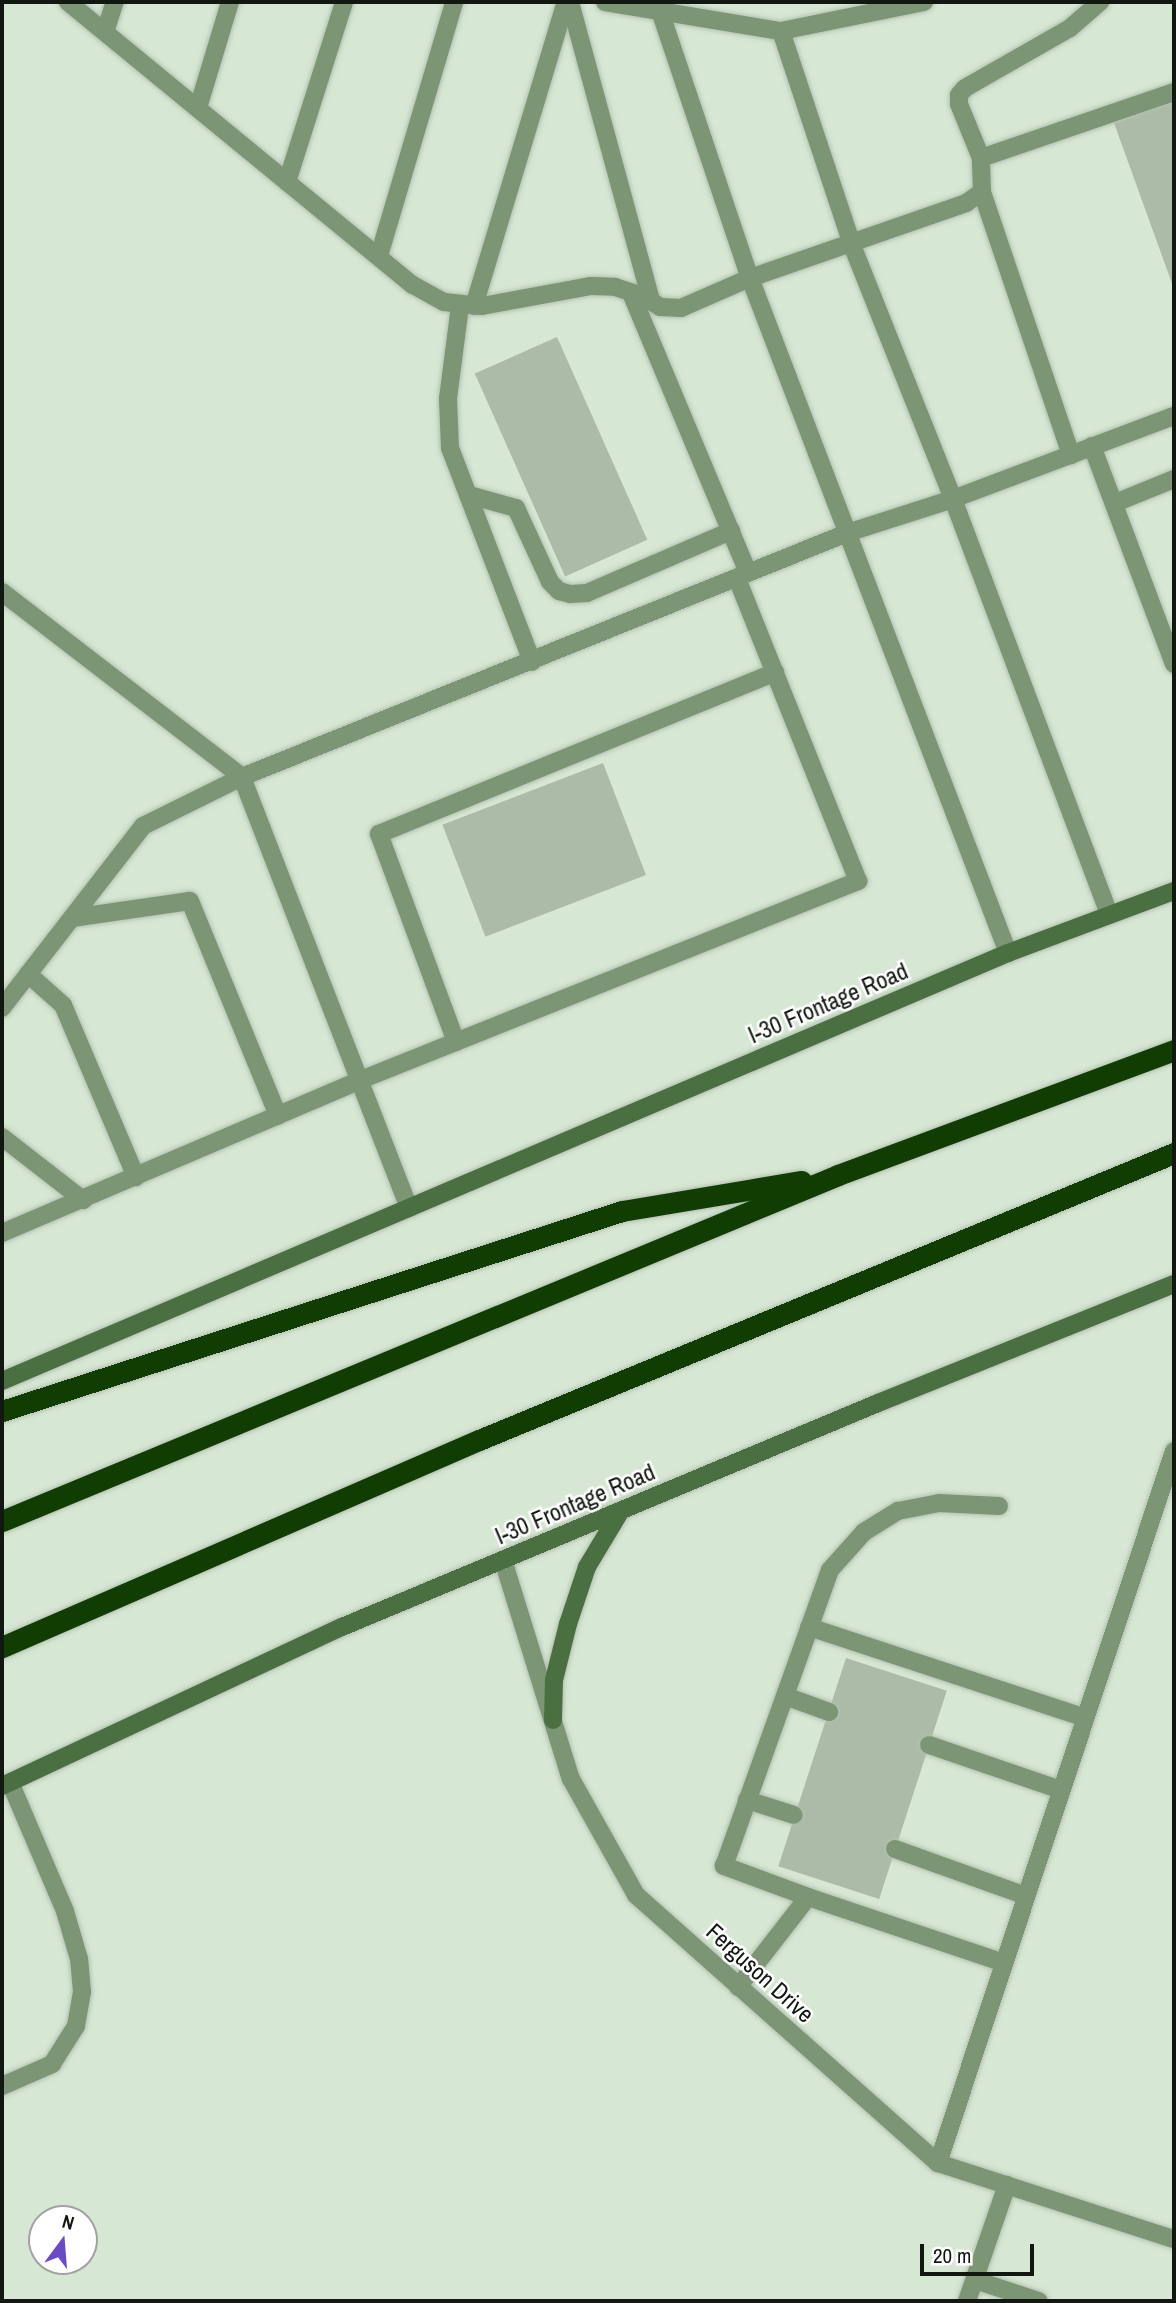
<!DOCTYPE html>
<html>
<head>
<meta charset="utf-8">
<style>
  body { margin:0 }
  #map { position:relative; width:1176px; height:2303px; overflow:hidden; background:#d6e7d3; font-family:"Archivo Narrow",sans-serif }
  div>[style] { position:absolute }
  .building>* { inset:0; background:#abbba7; transform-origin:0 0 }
  .roads { filter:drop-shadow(0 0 2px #b3c2b0) drop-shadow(0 0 2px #b3c2b0) }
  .service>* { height:18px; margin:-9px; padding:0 9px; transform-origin:9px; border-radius:9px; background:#7c9575 }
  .tertiary>* { height:18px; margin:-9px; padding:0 9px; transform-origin:9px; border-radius:9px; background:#7c9575 }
  .secondary>* { height:18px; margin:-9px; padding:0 9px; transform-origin:9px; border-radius:9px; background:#4a7042 }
  .motorway>* { height:21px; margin:-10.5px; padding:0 10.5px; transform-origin:10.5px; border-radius:10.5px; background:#0f3d02 }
  span { translate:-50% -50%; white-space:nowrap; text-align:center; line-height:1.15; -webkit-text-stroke:5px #fff; paint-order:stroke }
  .street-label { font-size:24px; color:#121811 }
  .frame { position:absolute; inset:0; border:4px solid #121811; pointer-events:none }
  .north { position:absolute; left:28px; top:2205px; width:70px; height:70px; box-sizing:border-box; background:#fff; border:2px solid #a0a3a0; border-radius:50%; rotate:16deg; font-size:19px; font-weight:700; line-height:28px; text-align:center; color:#121811 }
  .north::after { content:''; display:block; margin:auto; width:24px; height:32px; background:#694cc5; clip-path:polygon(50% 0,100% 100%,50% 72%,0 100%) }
  .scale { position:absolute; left:920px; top:2244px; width:114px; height:32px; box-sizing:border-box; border:4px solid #121811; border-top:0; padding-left:9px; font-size:21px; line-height:24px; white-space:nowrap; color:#121811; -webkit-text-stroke:5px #fff; paint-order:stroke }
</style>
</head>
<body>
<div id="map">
  <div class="building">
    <div style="clip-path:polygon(1174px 101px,1174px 289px,1114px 123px)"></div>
    <div style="left:557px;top:337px;width:222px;height:90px;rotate:66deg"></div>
    <div style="left:603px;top:763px;width:120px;height:172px;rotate:69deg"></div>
    <div style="left:846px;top:1658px;width:106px;height:219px;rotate:18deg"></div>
  </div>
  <div class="roads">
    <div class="service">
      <div style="left:68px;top:2px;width:446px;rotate:39.4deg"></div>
      <div style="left:413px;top:285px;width:35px;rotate:29deg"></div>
      <div style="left:444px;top:302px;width:38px;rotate:6deg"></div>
      <div style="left:482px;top:306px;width:111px;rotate:-10.4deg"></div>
      <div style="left:591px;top:286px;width:24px;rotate:2deg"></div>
      <div style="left:615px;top:287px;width:28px;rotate:18deg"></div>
      <div style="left:642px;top:296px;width:21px;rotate:31deg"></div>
      <div style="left:660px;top:307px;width:21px;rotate:3deg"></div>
      <div style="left:681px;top:308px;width:75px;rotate:-23.5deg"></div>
      <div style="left:750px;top:278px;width:229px;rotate:-19.1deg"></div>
      <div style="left:966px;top:203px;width:19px;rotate:-35deg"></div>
      <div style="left:982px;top:192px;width:34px;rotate:-92deg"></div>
      <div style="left:981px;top:158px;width:58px;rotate:-112.2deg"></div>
      <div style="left:959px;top:104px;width:9px;rotate:-90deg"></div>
      <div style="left:959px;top:95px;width:9px;rotate:-49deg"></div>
      <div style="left:965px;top:88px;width:121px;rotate:-29.7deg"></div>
      <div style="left:1070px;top:28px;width:40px;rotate:-41deg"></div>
      <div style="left:570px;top:2px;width:310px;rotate:74.8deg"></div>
      <div style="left:605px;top:2px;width:178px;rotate:9.4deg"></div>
      <div style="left:781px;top:31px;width:146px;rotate:-11.5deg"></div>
      <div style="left:660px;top:11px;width:282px;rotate:71.4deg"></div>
      <div style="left:750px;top:278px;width:723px;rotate:69.08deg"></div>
      <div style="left:781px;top:31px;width:225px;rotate:71.6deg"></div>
      <div style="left:852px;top:245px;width:273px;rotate:68.3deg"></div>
      <div style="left:953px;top:499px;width:443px;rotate:69.4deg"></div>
      <div style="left:105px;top:32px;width:32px;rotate:-72deg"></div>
      <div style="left:198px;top:108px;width:111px;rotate:-73.2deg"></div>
      <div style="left:981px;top:158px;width:204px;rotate:-18.9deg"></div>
      <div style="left:287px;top:182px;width:189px;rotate:-72.4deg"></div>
      <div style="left:982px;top:192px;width:278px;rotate:71.3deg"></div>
      <div style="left:379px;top:256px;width:265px;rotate:-73.5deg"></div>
      <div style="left:631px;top:293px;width:303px;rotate:67.3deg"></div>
      <div style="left:460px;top:306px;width:94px;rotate:97.4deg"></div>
      <div style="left:448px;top:399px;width:49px;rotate:87.7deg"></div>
      <div style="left:450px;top:448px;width:229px;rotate:69deg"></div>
      <div style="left:474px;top:306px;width:318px;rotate:-73.2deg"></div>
      <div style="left:1092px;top:446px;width:233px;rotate:69.4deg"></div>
      <div style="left:469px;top:495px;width:49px;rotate:15.5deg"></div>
      <div style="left:516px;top:508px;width:81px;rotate:65.3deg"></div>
      <div style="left:550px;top:582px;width:13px;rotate:45deg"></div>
      <div style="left:559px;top:591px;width:11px;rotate:15deg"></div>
      <div style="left:570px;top:594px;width:17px;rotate:-3deg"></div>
      <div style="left:587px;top:593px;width:157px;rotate:-23.3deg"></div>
      <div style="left:1115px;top:503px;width:64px;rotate:-22.1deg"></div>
      <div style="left:2px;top:592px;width:303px;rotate:37.6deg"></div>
      <div style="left:242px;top:777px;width:110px;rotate:153.7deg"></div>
      <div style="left:143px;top:826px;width:230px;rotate:127.8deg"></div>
      <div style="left:72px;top:918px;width:119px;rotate:-8.2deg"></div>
      <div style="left:190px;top:901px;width:232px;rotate:67.7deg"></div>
      <div style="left:28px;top:974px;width:47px;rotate:41.5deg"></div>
      <div style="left:63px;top:1005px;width:187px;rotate:67deg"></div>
      <div style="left:456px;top:1042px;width:222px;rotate:-110.3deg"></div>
      <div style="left:379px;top:834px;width:428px;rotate:-22.2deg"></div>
      <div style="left:2px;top:1137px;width:103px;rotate:37.9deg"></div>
      <div style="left:409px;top:1208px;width:462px;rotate:-111.2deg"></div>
      <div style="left:242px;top:777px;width:652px;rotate:-21.96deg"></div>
      <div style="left:847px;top:533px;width:111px;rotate:-17.8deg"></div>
      <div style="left:953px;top:499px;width:236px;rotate:-20.6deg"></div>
      <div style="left:2px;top:1233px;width:387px;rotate:-23.1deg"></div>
      <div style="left:358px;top:1081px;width:539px;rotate:-21.8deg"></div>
      <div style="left:858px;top:881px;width:326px;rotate:-111.8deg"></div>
      <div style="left:809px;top:1627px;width:291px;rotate:18.2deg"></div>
      <div style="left:785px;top:1696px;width:47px;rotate:20deg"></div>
      <div style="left:929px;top:1745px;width:139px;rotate:18.8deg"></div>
      <div style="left:747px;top:1800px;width:49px;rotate:17.7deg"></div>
      <div style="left:895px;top:1849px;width:139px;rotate:19.7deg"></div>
      <div style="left:808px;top:1897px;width:207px;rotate:18.6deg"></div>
      <div style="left:738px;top:1987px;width:114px;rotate:-52.1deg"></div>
      <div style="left:808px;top:1897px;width:90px;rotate:-159.7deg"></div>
      <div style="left:724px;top:1866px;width:314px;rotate:-70.3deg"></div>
      <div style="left:830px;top:1570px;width:51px;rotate:-48.2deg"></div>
      <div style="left:864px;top:1532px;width:40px;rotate:-32deg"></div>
      <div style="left:898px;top:1511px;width:42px;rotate:-11deg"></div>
      <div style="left:939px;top:1503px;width:60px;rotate:2.9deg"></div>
      <div style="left:2px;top:2086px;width:55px;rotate:-23.7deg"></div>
      <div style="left:52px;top:2064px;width:45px;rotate:-57.7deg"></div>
      <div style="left:76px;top:2026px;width:35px;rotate:-80deg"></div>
      <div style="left:82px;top:1992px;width:33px;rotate:-95deg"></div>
      <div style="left:79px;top:1959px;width:50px;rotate:-106.3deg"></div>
      <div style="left:65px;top:1911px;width:140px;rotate:-113.1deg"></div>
      <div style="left:938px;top:2163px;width:750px;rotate:-71.66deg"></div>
      <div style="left:975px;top:2280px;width:67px;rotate:18.2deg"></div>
      <div style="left:967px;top:2301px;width:123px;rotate:-71deg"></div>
    </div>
    <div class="tertiary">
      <div style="left:503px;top:1560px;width:229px;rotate:72.8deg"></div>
      <div style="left:571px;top:1779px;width:133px;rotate:60.7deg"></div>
      <div style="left:636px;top:1895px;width:404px;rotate:41.6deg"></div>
      <div style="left:938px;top:2163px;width:248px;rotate:17.9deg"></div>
    </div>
    <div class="secondary">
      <div style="left:2px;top:1381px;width:1093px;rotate:-23.05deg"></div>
      <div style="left:1008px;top:953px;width:177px;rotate:-20.5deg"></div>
      <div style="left:553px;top:1720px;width:40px;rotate:-88.6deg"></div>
      <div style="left:554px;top:1680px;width:58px;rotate:-76deg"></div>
      <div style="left:568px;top:1624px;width:60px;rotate:-71.6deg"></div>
      <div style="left:587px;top:1567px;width:64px;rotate:-59deg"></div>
      <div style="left:2px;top:1786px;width:375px;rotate:-25.1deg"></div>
      <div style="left:342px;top:1627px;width:581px;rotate:-22.68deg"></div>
      <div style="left:878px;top:1403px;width:319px;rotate:-21.9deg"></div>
    </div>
    <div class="motorway">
      <div style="left:2px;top:1411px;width:651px;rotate:-17.88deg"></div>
      <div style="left:622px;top:1211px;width:182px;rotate:-9.5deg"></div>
      <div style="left:2px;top:1521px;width:905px;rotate:-22.48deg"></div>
      <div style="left:838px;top:1175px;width:358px;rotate:-20.4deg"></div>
      <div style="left:2px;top:1647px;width:520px;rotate:-23.46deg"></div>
      <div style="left:479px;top:1440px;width:752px;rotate:-22.44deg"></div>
    </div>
  </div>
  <div class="street-label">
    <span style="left:828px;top:1003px;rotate:-23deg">I-30 Frontage Road</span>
    <span style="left:575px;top:1504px;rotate:-23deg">I-30 Frontage Road</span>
    <span style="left:760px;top:1973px;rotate:42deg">Ferguson Drive</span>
  </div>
  <div class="frame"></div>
  <div class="north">N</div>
  <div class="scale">20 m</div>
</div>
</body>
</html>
